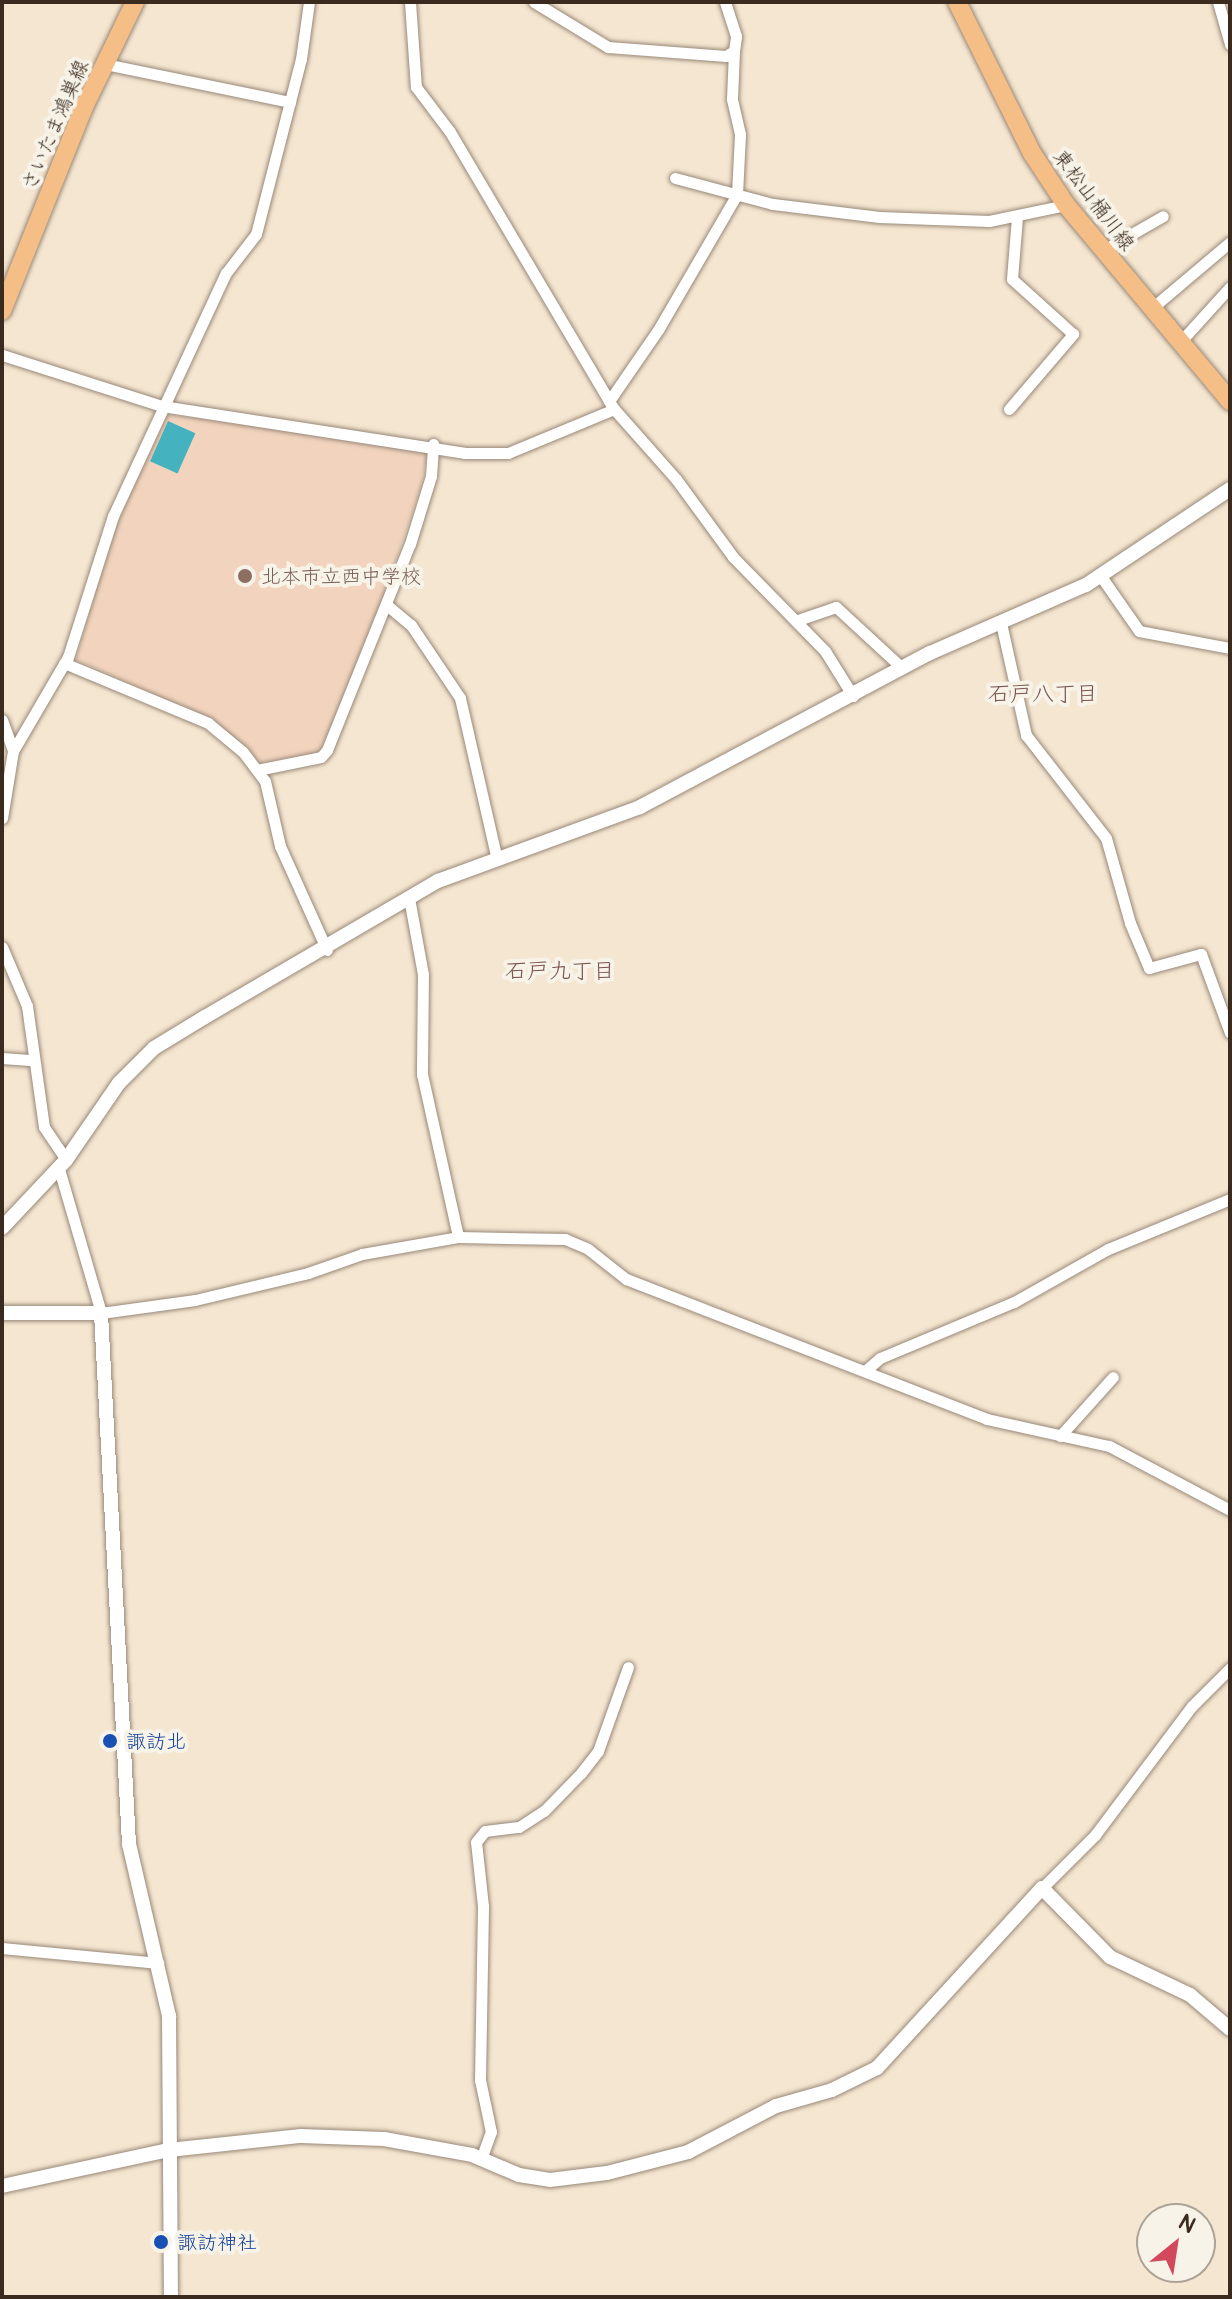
<!DOCTYPE html>
<html>
<head>
<meta charset="utf-8">
<style>
  body { margin:0 }
  #map { position:relative; width:1232px; height:2299px; overflow:hidden; background:#f5e6d1; font-family:Pangolin,"Klee One",sans-serif }
  div>[style] { position:absolute }
  .built>* { inset:0; background:#f2d4be }
  .water>* { inset:0; background:#44b3bf; transform-origin:0 0 }
  .roads { filter:drop-shadow(0 0 2px #988878) drop-shadow(0 0 2px #988878) }
  .minor>* { height:11px; margin:-5.5px; padding:0 5.5px; transform-origin:5.5px; border-radius:5.5px; background:#fff }
  .tertiary>* { height:14px; margin:-7px; padding:0 7px; transform-origin:7px; border-radius:7px; background:#fff }
  .primary>* { height:18px; margin:-9px; padding:0 9px; transform-origin:9px; border-radius:9px; background:#f5be86 }
  .dots>* { width:22px; height:22px; translate:-50% -50%; box-sizing:border-box; border:4px solid #f7f3e8; border-radius:50% }
  span { translate:-50% -50%; white-space:nowrap; text-align:center; line-height:1.15; -webkit-text-stroke:8px #f7f3e8; paint-order:stroke }
  .street-label { font-size:20px; color:#3b2a1e }
  .education-label { font-size:20px; color:#785e54 }
  .left { translate:0 -50%; text-align:left }
  .transit-label { font-size:20px; color:#164399 }
  .neighbourhood-label { font-size:22px; color:#7a544c }
  .frame { position:absolute; inset:0; border:4px solid #3b2a1e; pointer-events:none }
  .north { position:absolute; left:1136px; top:2203px; width:80px; height:80px; box-sizing:border-box; background:#f7f3e8; border:2px solid #aca397; border-radius:50%; rotate:30deg; font-size:22px; font-weight:700; line-height:32px; text-align:center; color:#3b2a1e }
  .north::after { content:''; display:block; margin:auto; width:28px; height:36px; background:#d1495b; clip-path:polygon(50% 0,100% 100%,50% 72%,0 100%) }
</style>
</head>
<body>
<div id="map">
  <div class="built">
    <div style="clip-path:polygon(170px 415px,420px 448px,427px 453px,420px 491px,379px 608px,320px 752px,261px 763px,206px 717px,76px 660px,109px 544px,163px 417px)"></div>
  </div>
  <div class="water">
    <div style="left:168px;top:421px;width:30px;height:44px;rotate:24deg"></div>
  </div>
  <div class="roads">
    <div class="minor">
      <div style="left:410px;top:2px;width:85px;rotate:86deg"></div>
      <div style="left:416px;top:87px;width:56px;rotate:52.9deg"></div>
      <div style="left:450px;top:132px;width:322px;rotate:59.4deg"></div>
      <div style="left:614px;top:409px;width:94px;rotate:48.5deg"></div>
      <div style="left:676px;top:479px;width:97px;rotate:53.8deg"></div>
      <div style="left:733px;top:557px;width:132px;rotate:45.6deg"></div>
      <div style="left:825px;top:651px;width:53px;rotate:58.1deg"></div>
      <div style="left:534px;top:2px;width:87px;rotate:31.3deg"></div>
      <div style="left:608px;top:47px;width:118px;rotate:4.4deg"></div>
      <div style="left:726px;top:56px;width:9px;rotate:-32deg"></div>
      <div style="left:734px;top:51px;width:15px;rotate:-82deg"></div>
      <div style="left:736px;top:36px;width:36px;rotate:-108deg"></div>
      <div style="left:1218px;top:2px;width:44px;rotate:74.1deg"></div>
      <div style="left:105px;top:64px;width:189px;rotate:11.6deg"></div>
      <div style="left:675px;top:178px;width:101px;rotate:14.9deg"></div>
      <div style="left:773px;top:204px;width:107px;rotate:7deg"></div>
      <div style="left:879px;top:217px;width:110px;rotate:2.1deg"></div>
      <div style="left:989px;top:221px;width:79px;rotate:-11.7deg"></div>
      <div style="left:1102px;top:251px;width:70px;rotate:-29.8deg"></div>
      <div style="left:1152px;top:308px;width:102px;rotate:-40.2deg"></div>
      <div style="left:1181px;top:341px;width:73px;rotate:-47.8deg"></div>
      <div style="left:2px;top:355px;width:168px;rotate:17.7deg"></div>
      <div style="left:162px;top:406px;width:307px;rotate:8.8deg"></div>
      <div style="left:465px;top:453px;width:43px"></div>
      <div style="left:508px;top:453px;width:115px;rotate:-22.5deg"></div>
      <div style="left:609px;top:401px;width:86px;rotate:-55.4deg"></div>
      <div style="left:658px;top:330px;width:157px;rotate:-59.8deg"></div>
      <div style="left:737px;top:194px;width:60px;rotate:-87.1deg"></div>
      <div style="left:740px;top:134px;width:36px;rotate:-103deg"></div>
      <div style="left:732px;top:99px;width:48px;rotate:-87.6deg"></div>
      <div style="left:1009px;top:409px;width:99px;rotate:-49.5deg"></div>
      <div style="left:1073px;top:334px;width:82px;rotate:-138deg"></div>
      <div style="left:1012px;top:279px;width:62px;rotate:-85.4deg"></div>
      <div style="left:1100px;top:575px;width:68px;rotate:55.1deg"></div>
      <div style="left:1139px;top:631px;width:93px;rotate:10.6deg"></div>
      <div style="left:388px;top:606px;width:30px;rotate:40deg"></div>
      <div style="left:411px;top:625px;width:88px;rotate:56.1deg"></div>
      <div style="left:460px;top:698px;width:165px;rotate:77.1deg"></div>
      <div style="left:798px;top:620px;width:40px;rotate:-18.9deg"></div>
      <div style="left:836px;top:607px;width:90px;rotate:42.7deg"></div>
      <div style="left:1001px;top:623px;width:115px;rotate:77.4deg"></div>
      <div style="left:1026px;top:735px;width:130px;rotate:52.2deg"></div>
      <div style="left:1106px;top:838px;width:88px;rotate:74.2deg"></div>
      <div style="left:1130px;top:923px;width:49px;rotate:67.1deg"></div>
      <div style="left:1149px;top:968px;width:54px;rotate:-15.1deg"></div>
      <div style="left:1201px;top:954px;width:84px;rotate:69.8deg"></div>
      <div style="left:64px;top:663px;width:156px;rotate:22.6deg"></div>
      <div style="left:208px;top:723px;width:45px;rotate:39.6deg"></div>
      <div style="left:243px;top:752px;width:36px;rotate:53deg"></div>
      <div style="left:265px;top:781px;width:67px;rotate:77deg"></div>
      <div style="left:280px;top:846px;width:114px;rotate:65.7deg"></div>
      <div style="left:2px;top:720px;width:33px;rotate:70deg"></div>
      <div style="left:257px;top:770px;width:65px;rotate:-11.5deg"></div>
      <div style="left:321px;top:757px;width:9px;rotate:-49deg"></div>
      <div style="left:327px;top:750px;width:222px;rotate:-68.1deg"></div>
      <div style="left:410px;top:544px;width:71px;rotate:-72.8deg"></div>
      <div style="left:431px;top:476px;width:32px;rotate:-86deg"></div>
      <div style="left:2px;top:818px;width:68px;rotate:-80.7deg"></div>
      <div style="left:13px;top:751px;width:109px;rotate:-59.7deg"></div>
      <div style="left:68px;top:657px;width:148px;rotate:-72.3deg"></div>
      <div style="left:113px;top:516px;width:268px;rotate:-65.1deg"></div>
      <div style="left:226px;top:273px;width:49px;rotate:-52.4deg"></div>
      <div style="left:256px;top:234px;width:181px;rotate:-75.6deg"></div>
      <div style="left:301px;top:59px;width:58px;rotate:-82deg"></div>
      <div style="left:409px;top:898px;width:77px;rotate:79.6deg"></div>
      <div style="left:423px;top:974px;width:100px;rotate:90.6deg"></div>
      <div style="left:422px;top:1074px;width:167px;rotate:77.5deg"></div>
      <div style="left:2px;top:947px;width:64px;rotate:67deg"></div>
      <div style="left:27px;top:1006px;width:122px;rotate:82deg"></div>
      <div style="left:44px;top:1127px;width:40px;rotate:56deg"></div>
      <div style="left:2px;top:1058px;width:31px;rotate:4deg"></div>
      <div style="left:59px;top:1169px;width:150px;rotate:73.7deg"></div>
      <div style="left:101px;top:1313px;width:95px;rotate:-7.9deg"></div>
      <div style="left:195px;top:1300px;width:116px;rotate:-13.4deg"></div>
      <div style="left:308px;top:1273px;width:57px;rotate:-19.4deg"></div>
      <div style="left:362px;top:1254px;width:97px;rotate:-10deg"></div>
      <div style="left:458px;top:1237px;width:107px;rotate:1.1deg"></div>
      <div style="left:565px;top:1239px;width:25px;rotate:23deg"></div>
      <div style="left:588px;top:1249px;width:48px;rotate:38.3deg"></div>
      <div style="left:626px;top:1279px;width:387px;rotate:21.2deg"></div>
      <div style="left:987px;top:1419px;width:125px;rotate:12.5deg"></div>
      <div style="left:1109px;top:1446px;width:137px;rotate:27.9deg"></div>
      <div style="left:865px;top:1371px;width:20px;rotate:-41deg"></div>
      <div style="left:880px;top:1358px;width:145px;rotate:-22.7deg"></div>
      <div style="left:1014px;top:1302px;width:108px;rotate:-29.4deg"></div>
      <div style="left:1108px;top:1249px;width:132px;rotate:-22.3deg"></div>
      <div style="left:1060px;top:1436px;width:79px;rotate:-48.1deg"></div>
      <div style="left:1042px;top:1888px;width:75px;rotate:-45deg"></div>
      <div style="left:1095px;top:1835px;width:161px;rotate:-53.1deg"></div>
      <div style="left:1192px;top:1706px;width:54px;rotate:-45deg"></div>
      <div style="left:2px;top:1948px;width:157px;rotate:5.5deg"></div>
      <div style="left:481px;top:2159px;width:29px;rotate:-70deg"></div>
      <div style="left:491px;top:2132px;width:53px;rotate:-101.9deg"></div>
      <div style="left:480px;top:2080px;width:174px;rotate:-89deg"></div>
      <div style="left:483px;top:1906px;width:64px;rotate:-96.2deg"></div>
      <div style="left:476px;top:1842px;width:14px;rotate:-51deg"></div>
      <div style="left:485px;top:1831px;width:34px;rotate:-7deg"></div>
      <div style="left:519px;top:1827px;width:30px;rotate:-33deg"></div>
      <div style="left:544px;top:1811px;width:53px;rotate:-45.8deg"></div>
      <div style="left:581px;top:1773px;width:28px;rotate:-52deg"></div>
      <div style="left:598px;top:1751px;width:89px;rotate:-70.3deg"></div>
    </div>
    <div class="tertiary">
      <div style="left:2px;top:1228px;width:93px;rotate:-46.7deg"></div>
      <div style="left:66px;top:1160px;width:93px;rotate:-55.5deg"></div>
      <div style="left:119px;top:1083px;width:49px;rotate:-45deg"></div>
      <div style="left:154px;top:1048px;width:60px;rotate:-31.3deg"></div>
      <div style="left:205px;top:1017px;width:270px;rotate:-30.3deg"></div>
      <div style="left:438px;top:881px;width:215px;rotate:-20.1deg"></div>
      <div style="left:640px;top:807px;width:328px;rotate:-28deg"></div>
      <div style="left:930px;top:653px;width:170px;rotate:-23.6deg"></div>
      <div style="left:1086px;top:585px;width:173px;rotate:-33.7deg"></div>
      <div style="left:2px;top:1313px;width:99px"></div>
      <div style="left:101px;top:1313px;width:532px;rotate:86.98deg"></div>
      <div style="left:129px;top:1844px;width:177px;rotate:76.9deg"></div>
      <div style="left:169px;top:2016px;width:281px;rotate:89.6deg"></div>
      <div style="left:2px;top:2186px;width:171px;rotate:-12.2deg"></div>
      <div style="left:169px;top:2150px;width:133px;rotate:-6.1deg"></div>
      <div style="left:301px;top:2136px;width:83px;rotate:2.1deg"></div>
      <div style="left:384px;top:2139px;width:89px;rotate:10.3deg"></div>
      <div style="left:472px;top:2155px;width:51px;rotate:23.1deg"></div>
      <div style="left:519px;top:2175px;width:31px;rotate:9deg"></div>
      <div style="left:550px;top:2180px;width:57px;rotate:-7deg"></div>
      <div style="left:607px;top:2173px;width:84px;rotate:-14.5deg"></div>
      <div style="left:688px;top:2152px;width:99px;rotate:-27.6deg"></div>
      <div style="left:776px;top:2106px;width:58px;rotate:-15.9deg"></div>
      <div style="left:832px;top:2090px;width:50px;rotate:-26.1deg"></div>
      <div style="left:877px;top:2068px;width:244px;rotate:-47.5deg"></div>
      <div style="left:1042px;top:1888px;width:97px;rotate:45.4deg"></div>
      <div style="left:1110px;top:1957px;width:89px;rotate:25.4deg"></div>
      <div style="left:1190px;top:1995px;width:52px;rotate:40.4deg"></div>
    </div>
    <div class="primary">
      <div style="left:957px;top:2px;width:169px;rotate:63.6deg"></div>
      <div style="left:1032px;top:153px;width:62px;rotate:56.8deg"></div>
      <div style="left:1066px;top:205px;width:256px;rotate:50.1deg"></div>
      <div style="left:2px;top:311px;width:220px;rotate:-68.1deg"></div>
      <div style="left:84px;top:107px;width:117px;rotate:-64.1deg"></div>
    </div>
  </div>
  <div class="dots">
    <div style="left:245px;top:576px;background:#8d6e63"></div>
    <div style="left:110px;top:1741px;background:#1a4fb4"></div>
    <div style="left:161px;top:2242px;background:#1a4fb4"></div>
  </div>
  <div class="street-label">
    <span style="left:55px;top:125px;rotate:-67deg">さいたま鴻巣線</span>
    <span style="left:1094px;top:200px;rotate:53deg">東松山桶川線</span>
  </div>
  <div class="education-label">
    <span class="left" style="left:261px;top:576px">北本市立西中学校</span>
  </div>
  <div class="transit-label">
    <span class="left" style="left:126px;top:1741px">諏訪北</span>
    <span class="left" style="left:177px;top:2242px">諏訪神社</span>
  </div>
  <div class="neighbourhood-label">
    <span style="left:1043px;top:695px">石戸八丁目</span>
    <span style="left:560px;top:972px">石戸九丁目</span>
  </div>
  <div class="frame"></div>
  <div class="north">N</div>
</div>
</body>
</html>
